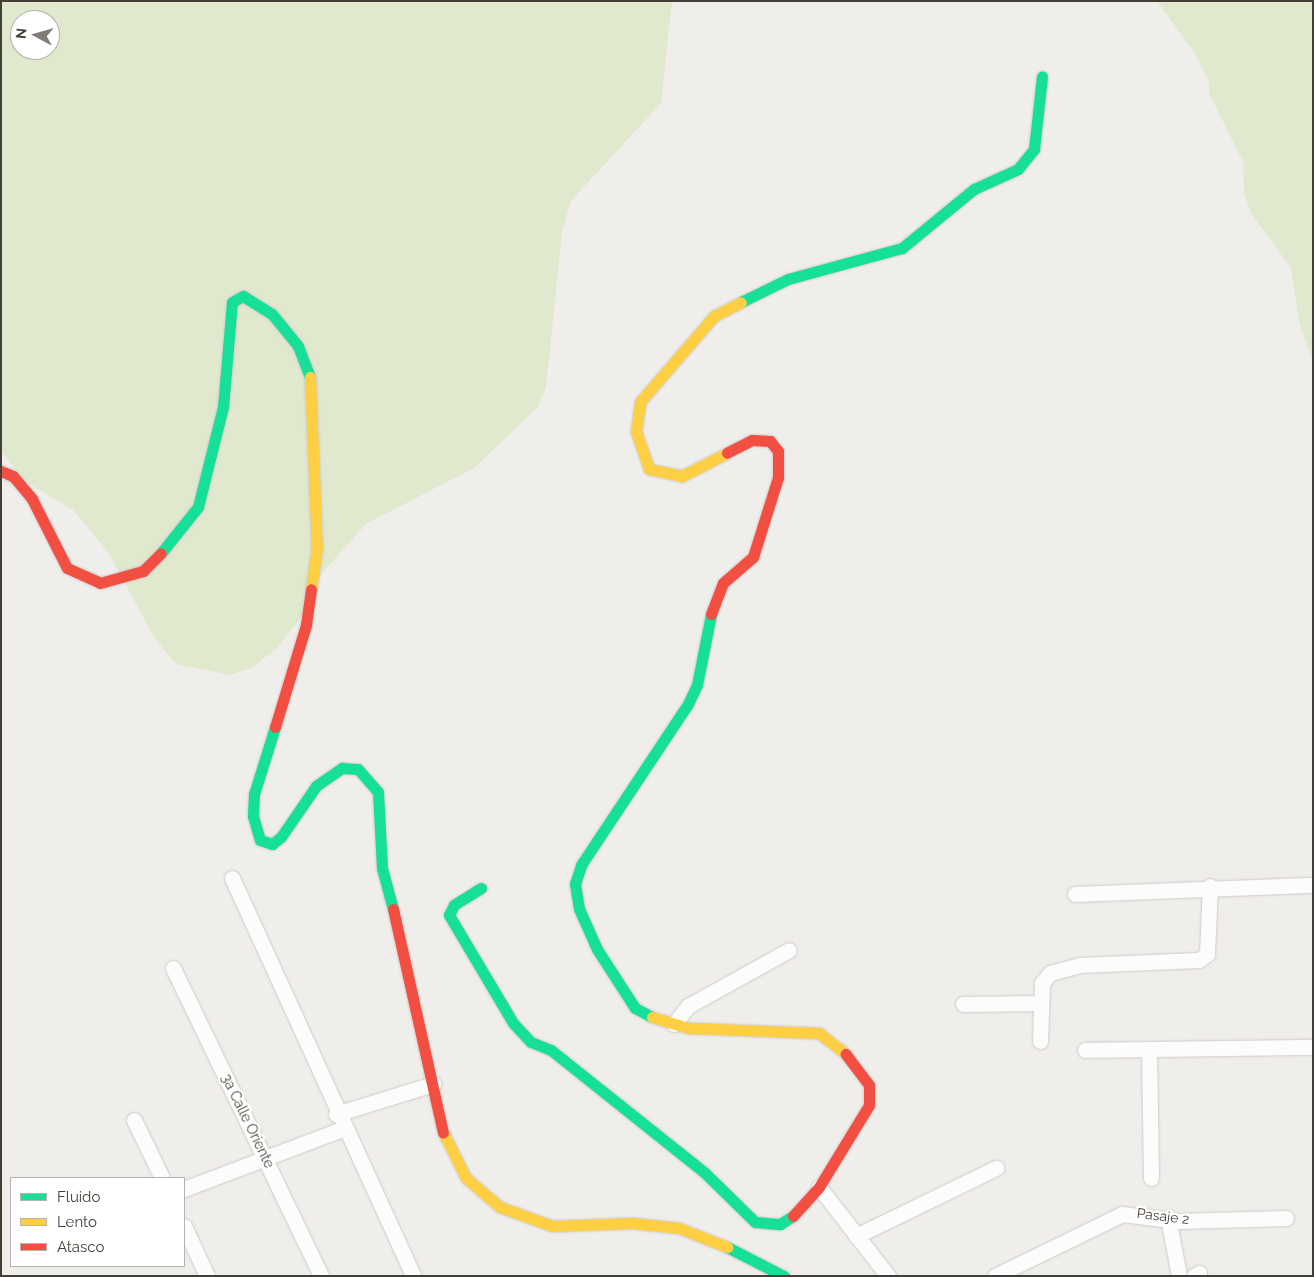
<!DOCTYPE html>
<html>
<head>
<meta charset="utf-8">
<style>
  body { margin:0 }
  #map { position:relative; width:1314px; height:1277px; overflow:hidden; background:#f0eeeb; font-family:Raleway,sans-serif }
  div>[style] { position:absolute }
  .green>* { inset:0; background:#e0e8cd }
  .roads { filter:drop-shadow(0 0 1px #cecbc8) drop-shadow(0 0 1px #cecbc8) }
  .street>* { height:15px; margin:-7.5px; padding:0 7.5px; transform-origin:7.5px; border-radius:7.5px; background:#fdfcfc }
  .fast>* { height:11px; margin:-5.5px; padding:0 5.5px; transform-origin:5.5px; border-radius:5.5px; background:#16e098 }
  .slow>* { height:11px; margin:-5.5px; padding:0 5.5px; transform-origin:5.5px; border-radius:5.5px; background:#ffcf43 }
  .jam>* { height:11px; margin:-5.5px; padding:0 5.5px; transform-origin:5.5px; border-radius:5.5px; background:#f24e42 }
  span { translate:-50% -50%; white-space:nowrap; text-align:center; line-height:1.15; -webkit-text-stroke:4.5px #fff; paint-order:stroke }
  .street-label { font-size:14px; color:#453e37 }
  .frame { position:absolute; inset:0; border:2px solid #453e37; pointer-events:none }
  .legend { position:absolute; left:10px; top:1177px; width:175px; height:90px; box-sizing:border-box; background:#fff; border:1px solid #b5b2af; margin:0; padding:6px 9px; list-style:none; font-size:15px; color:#453e37 }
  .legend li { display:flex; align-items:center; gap:10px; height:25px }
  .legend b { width:25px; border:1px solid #b5b2af }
  .north { position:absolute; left:10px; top:10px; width:50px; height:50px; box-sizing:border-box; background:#fff; border:1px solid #b5b2af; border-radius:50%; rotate:276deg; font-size:14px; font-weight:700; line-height:20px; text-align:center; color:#453e37 }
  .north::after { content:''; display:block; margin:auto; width:18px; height:22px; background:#817c76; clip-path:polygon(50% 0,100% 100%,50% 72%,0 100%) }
</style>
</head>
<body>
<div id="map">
  <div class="green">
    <div style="clip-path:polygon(evenodd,1px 1px,672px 1px,661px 103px,571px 201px,562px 232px,546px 387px,538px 407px,474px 468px,366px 524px,322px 573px,304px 614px,277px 648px,251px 668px,230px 675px,176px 664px,155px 639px,108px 552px,73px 510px,24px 481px,1px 451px,1px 1px,20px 20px,50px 20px,50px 50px,20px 50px,20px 20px)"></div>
    <div style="clip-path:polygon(1157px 1px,1313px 1px,1313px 362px,1299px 322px,1291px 268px,1252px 215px,1244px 194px,1243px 162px,1209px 93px,1209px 82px,1194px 52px)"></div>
  </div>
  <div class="roads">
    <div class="street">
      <div style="left:232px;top:878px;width:437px;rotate:65.5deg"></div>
      <div style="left:1075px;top:894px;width:238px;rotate:-2.2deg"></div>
      <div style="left:173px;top:968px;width:342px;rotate:64.3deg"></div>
      <div style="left:963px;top:1004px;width:77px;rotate:-0.7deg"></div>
      <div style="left:674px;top:1024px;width:23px;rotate:-52deg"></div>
      <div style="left:688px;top:1006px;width:115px;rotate:-29deg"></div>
      <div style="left:1040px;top:1041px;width:58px;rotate:-88deg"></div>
      <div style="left:1042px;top:983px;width:13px;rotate:-51deg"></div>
      <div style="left:1050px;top:973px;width:30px;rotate:-15deg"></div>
      <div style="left:1079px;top:965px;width:120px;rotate:-2.4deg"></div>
      <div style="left:1199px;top:960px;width:10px;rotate:-37deg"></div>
      <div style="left:1207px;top:954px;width:68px;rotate:-87.5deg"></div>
      <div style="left:1149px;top:1049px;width:129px;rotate:89.1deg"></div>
      <div style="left:1085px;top:1050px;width:228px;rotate:-0.8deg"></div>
      <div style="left:336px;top:1114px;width:102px;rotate:-17.2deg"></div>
      <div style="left:134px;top:1120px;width:64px;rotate:64.2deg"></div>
      <div style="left:819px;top:1187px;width:113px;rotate:52.2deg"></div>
      <div style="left:184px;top:1189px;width:169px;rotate:-20.8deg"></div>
      <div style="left:1168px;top:1217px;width:60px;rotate:79.4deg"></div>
      <div style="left:184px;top:1226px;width:55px;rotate:65.3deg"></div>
      <div style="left:856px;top:1236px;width:156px;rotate:-25.9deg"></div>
      <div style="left:995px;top:1276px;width:141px;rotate:-26deg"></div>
      <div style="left:1122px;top:1214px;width:56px;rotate:7.1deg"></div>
      <div style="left:1178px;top:1221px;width:108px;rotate:-1.6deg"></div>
      <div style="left:1194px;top:1276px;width:6px;rotate:-31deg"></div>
    </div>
    <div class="fast">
      <div style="left:741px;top:302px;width:52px;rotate:-26.1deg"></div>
      <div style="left:788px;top:279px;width:118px;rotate:-15.2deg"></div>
      <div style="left:902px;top:248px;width:93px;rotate:-39.3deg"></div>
      <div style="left:974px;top:189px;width:48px;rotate:-24.4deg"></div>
      <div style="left:1018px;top:169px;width:26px;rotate:-51deg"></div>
      <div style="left:1034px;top:149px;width:73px;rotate:-83.7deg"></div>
      <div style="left:161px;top:553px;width:59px;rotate:-51.2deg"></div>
      <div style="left:198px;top:507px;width:103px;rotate:-76deg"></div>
      <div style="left:223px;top:407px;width:105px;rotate:-85.1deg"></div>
      <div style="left:232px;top:302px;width:13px;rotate:-29deg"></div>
      <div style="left:243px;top:296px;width:34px;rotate:32deg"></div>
      <div style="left:272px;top:314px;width:41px;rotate:50.9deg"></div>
      <div style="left:298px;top:346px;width:33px;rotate:69deg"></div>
      <div style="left:275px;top:727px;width:70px;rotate:107.4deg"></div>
      <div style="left:254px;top:794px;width:22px;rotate:93deg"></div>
      <div style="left:253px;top:816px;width:25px;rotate:74deg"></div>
      <div style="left:260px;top:840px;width:13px;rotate:18deg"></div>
      <div style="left:272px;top:844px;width:11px;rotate:-38deg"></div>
      <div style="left:281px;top:837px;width:62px;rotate:-55.5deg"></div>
      <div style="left:316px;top:786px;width:32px;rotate:-35deg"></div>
      <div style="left:342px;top:768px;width:16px;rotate:4deg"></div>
      <div style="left:358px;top:769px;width:30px;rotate:49deg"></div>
      <div style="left:378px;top:792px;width:76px;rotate:87deg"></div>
      <div style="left:382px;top:868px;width:42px;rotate:75deg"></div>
      <div style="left:481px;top:888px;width:32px;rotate:148deg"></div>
      <div style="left:454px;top:905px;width:11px;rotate:117deg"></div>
      <div style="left:449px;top:915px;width:126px;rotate:59.3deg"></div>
      <div style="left:513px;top:1023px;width:26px;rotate:47deg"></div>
      <div style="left:531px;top:1042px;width:22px;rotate:22deg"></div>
      <div style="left:551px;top:1050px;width:197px;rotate:38.6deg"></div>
      <div style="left:705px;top:1173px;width:70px;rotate:44.4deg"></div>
      <div style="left:755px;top:1222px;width:25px;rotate:5deg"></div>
      <div style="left:780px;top:1224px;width:15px;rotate:-32deg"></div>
      <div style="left:652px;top:1017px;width:19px;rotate:-152deg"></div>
      <div style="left:635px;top:1008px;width:70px;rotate:-122.8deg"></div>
      <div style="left:597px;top:949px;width:44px;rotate:-114.2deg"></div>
      <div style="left:579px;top:909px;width:25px;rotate:-99deg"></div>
      <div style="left:575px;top:884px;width:20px;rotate:-72deg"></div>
      <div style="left:581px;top:865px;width:193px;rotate:-56.4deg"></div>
      <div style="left:688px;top:704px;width:21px;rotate:-65deg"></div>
      <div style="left:697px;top:685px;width:72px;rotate:-78.8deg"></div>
      <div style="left:727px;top:1247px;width:64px;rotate:27deg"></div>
    </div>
    <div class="slow">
      <div style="left:310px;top:377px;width:171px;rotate:87.7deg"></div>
      <div style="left:317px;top:548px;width:41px;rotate:98.3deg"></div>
      <div style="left:727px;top:453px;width:51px;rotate:152.9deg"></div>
      <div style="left:682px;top:476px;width:34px;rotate:-168deg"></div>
      <div style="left:649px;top:469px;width:39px;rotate:-109deg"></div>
      <div style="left:636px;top:432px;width:30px;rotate:-82deg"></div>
      <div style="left:640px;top:402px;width:113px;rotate:-49.3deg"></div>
      <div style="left:714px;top:316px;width:30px;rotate:-27deg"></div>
      <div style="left:652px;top:1017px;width:38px;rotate:17deg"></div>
      <div style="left:688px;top:1028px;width:131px;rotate:2.2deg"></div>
      <div style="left:819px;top:1033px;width:34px;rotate:38deg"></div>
      <div style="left:443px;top:1132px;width:51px;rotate:63.4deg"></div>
      <div style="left:466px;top:1178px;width:45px;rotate:40.5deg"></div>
      <div style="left:500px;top:1207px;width:55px;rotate:20.1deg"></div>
      <div style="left:552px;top:1226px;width:80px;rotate:-2.1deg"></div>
      <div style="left:632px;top:1223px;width:47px;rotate:6.1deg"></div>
      <div style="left:679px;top:1228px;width:52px;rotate:21.6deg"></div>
    </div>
    <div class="jam">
      <div style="left:1px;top:471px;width:13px;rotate:23deg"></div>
      <div style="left:13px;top:476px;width:30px;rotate:50deg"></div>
      <div style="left:32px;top:499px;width:77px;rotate:63.1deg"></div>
      <div style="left:67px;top:568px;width:36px;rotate:24deg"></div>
      <div style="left:100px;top:583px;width:45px;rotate:-15.6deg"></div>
      <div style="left:143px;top:571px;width:25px;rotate:-45deg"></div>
      <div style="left:711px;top:614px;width:33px;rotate:-69deg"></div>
      <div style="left:723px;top:583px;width:40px;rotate:-41deg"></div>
      <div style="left:753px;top:557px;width:84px;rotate:-72.6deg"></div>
      <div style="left:778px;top:477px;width:26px;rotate:-90deg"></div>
      <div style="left:778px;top:451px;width:13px;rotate:-129deg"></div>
      <div style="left:770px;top:441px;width:18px;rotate:-177deg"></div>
      <div style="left:752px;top:440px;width:28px;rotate:153deg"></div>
      <div style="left:275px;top:727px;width:107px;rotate:-73.1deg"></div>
      <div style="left:306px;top:625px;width:36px;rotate:-82deg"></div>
      <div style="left:393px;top:909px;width:229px;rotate:77.4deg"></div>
      <div style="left:793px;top:1216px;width:39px;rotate:-48deg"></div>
      <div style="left:819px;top:1187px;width:96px;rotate:-58.6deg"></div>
      <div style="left:869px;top:1105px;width:20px;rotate:-90deg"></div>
      <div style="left:869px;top:1085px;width:39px;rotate:-127deg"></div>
    </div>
  </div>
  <div class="street-label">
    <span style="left:248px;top:1121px;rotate:64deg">3a Calle Oriente</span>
    <span style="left:1163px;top:1216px;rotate:7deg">Pasaje 2</span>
  </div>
  <div class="frame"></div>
  <ul class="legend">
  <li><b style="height:6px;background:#16e098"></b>Fluido</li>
  <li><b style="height:6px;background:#ffcf43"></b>Lento</li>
  <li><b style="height:6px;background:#f24e42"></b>Atasco</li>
  </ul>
  <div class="north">N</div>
</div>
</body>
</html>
